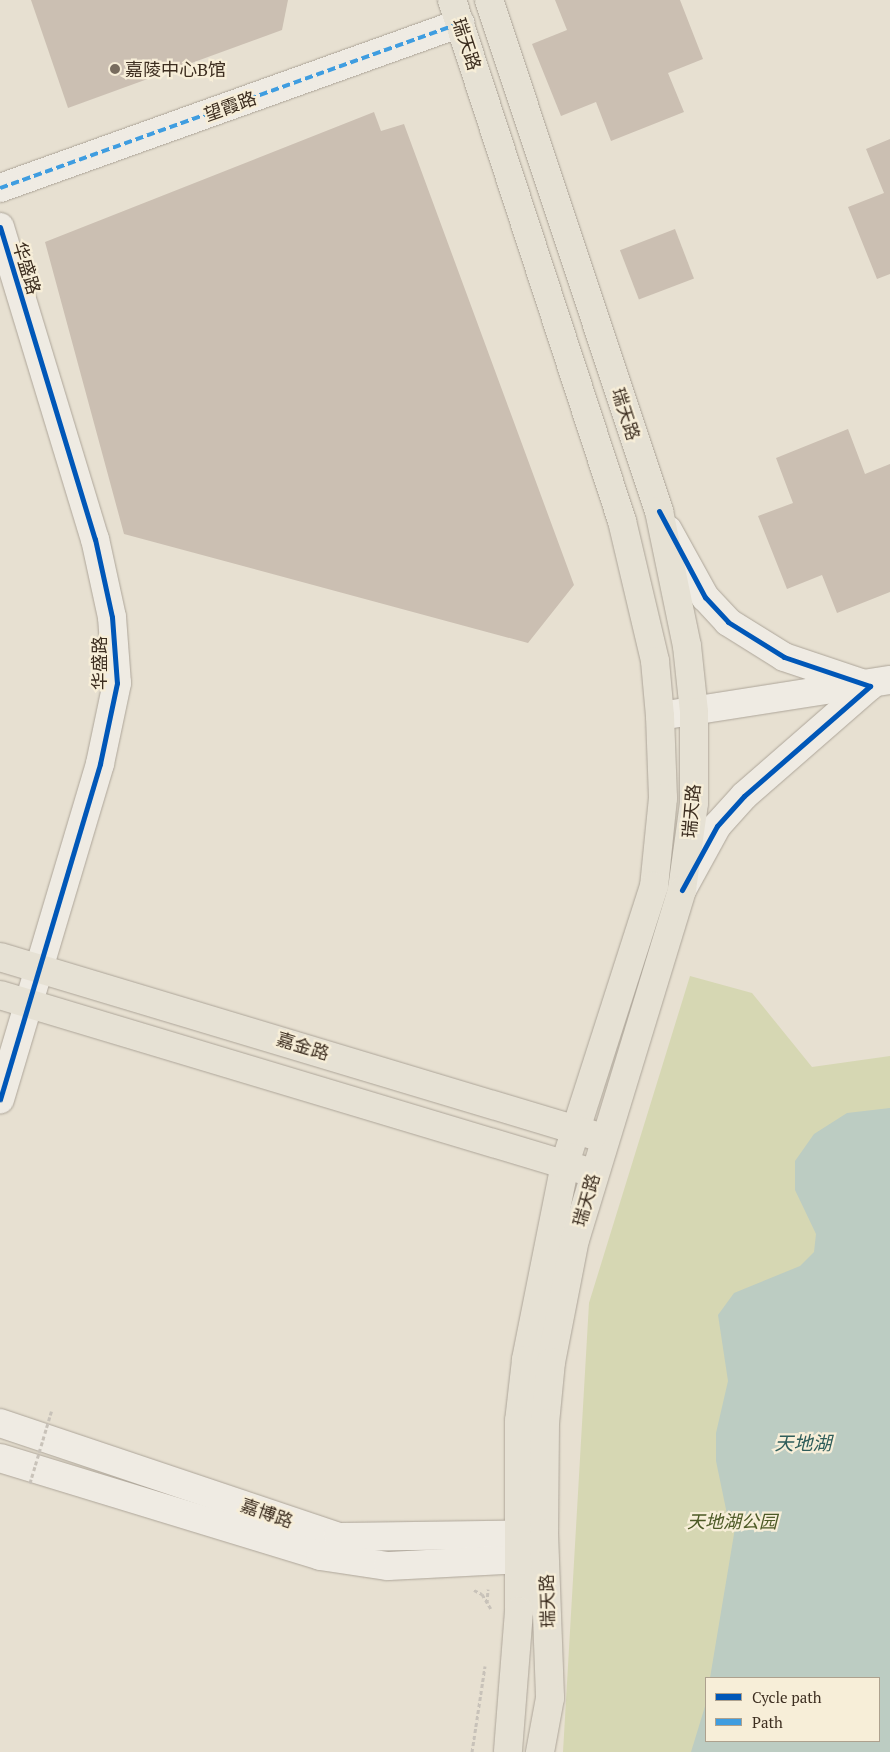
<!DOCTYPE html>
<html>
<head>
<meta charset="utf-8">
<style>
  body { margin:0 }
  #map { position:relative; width:890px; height:1752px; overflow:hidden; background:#e7e0d1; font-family:"PT Serif","Noto Sans SC",serif }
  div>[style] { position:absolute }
  .green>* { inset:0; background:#d6d7b3 }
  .water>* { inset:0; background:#bcccc2 }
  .building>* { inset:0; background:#cbbfb2; transform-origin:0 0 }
  .path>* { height:3px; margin-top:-1.5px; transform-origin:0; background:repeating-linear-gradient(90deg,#c8c2b9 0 4px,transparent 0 6.5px) }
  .roads { filter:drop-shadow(0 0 1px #ada599) drop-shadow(0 0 1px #ada599) }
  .minor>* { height:28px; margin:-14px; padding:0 14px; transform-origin:14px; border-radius:14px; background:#efebe3 }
  .major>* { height:28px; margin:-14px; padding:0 14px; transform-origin:14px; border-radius:14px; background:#e6e1d4 }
  .path-bridge>* { height:3px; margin-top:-1.5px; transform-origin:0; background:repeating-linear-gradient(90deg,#c8c2b9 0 4px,transparent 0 6.5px) }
  .quiet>* { height:4px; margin-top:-2px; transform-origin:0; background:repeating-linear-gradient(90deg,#3f9de0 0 8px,transparent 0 12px) }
  .cycleway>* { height:5px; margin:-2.5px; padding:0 2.5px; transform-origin:2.5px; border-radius:2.5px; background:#0057b8 }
  .dots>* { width:14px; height:14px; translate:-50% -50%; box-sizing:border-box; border:2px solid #f7eed8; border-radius:50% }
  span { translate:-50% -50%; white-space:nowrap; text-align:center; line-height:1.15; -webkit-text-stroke:4.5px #f7eed8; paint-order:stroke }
  .street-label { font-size:18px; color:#3d2e20 }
  .poi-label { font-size:18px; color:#3d2e20 }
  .left { translate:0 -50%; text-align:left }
  .park-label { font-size:18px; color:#4d5a26; font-style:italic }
  .water-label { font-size:19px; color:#2f5d5a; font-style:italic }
  .legend { position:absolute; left:705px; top:1677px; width:175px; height:65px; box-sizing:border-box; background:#f7eed8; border:1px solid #ada18e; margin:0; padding:6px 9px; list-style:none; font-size:15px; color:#3d2e20 }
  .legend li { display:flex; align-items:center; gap:10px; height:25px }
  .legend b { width:25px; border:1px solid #ada18e }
</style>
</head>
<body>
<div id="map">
  <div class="green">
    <div style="clip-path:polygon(evenodd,690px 976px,752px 993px,812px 1067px,890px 1056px,890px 1752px,563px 1752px,589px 1303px,690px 976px,706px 1678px,879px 1678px,879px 1741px,706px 1741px,706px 1678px)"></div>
  </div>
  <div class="water">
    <div style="clip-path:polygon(890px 1108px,890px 1752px,691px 1752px,706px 1703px,706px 1741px,879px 1741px,879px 1678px,710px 1678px,736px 1522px,728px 1519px,716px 1461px,716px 1433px,728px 1381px,718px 1315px,734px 1293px,800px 1266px,814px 1252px,816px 1234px,795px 1190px,795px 1161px,814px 1134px,847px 1113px)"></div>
  </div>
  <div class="building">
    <div style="clip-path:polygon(31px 0,288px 0,282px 30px,68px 108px)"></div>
    <div style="clip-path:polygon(555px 0,680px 0,703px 59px,668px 73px,684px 112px,611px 141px,596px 102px,561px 116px,532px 44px,567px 30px)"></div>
    <div style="clip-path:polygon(374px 112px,381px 131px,404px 124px,574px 585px,528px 643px,124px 534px,45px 242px)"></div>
    <div style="clip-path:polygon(890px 139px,890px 274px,877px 279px,848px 207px,884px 193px,866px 149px)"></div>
    <div style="left:675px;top:229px;width:53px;height:59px;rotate:69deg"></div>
    <div style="clip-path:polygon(848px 429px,865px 474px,890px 464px,890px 592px,837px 613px,822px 575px,787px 589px,758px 516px,793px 503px,776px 458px)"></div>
  </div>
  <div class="path">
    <div style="left:474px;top:1590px;width:9px;rotate:27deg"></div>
    <div style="left:482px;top:1594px;width:17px;rotate:59deg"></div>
    <div style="left:487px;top:1603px;width:14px;rotate:-86deg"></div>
    <div style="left:472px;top:1752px;width:87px;rotate:-81.4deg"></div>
  </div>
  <div class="roads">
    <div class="minor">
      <div style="left:0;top:188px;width:489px;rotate:-19.7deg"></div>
      <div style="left:0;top:227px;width:326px;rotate:73.1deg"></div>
      <div style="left:95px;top:539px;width:80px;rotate:77.7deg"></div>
      <div style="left:112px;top:617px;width:66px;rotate:85.7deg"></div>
      <div style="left:117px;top:683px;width:83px;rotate:101.9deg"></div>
      <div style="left:100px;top:764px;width:350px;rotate:106.6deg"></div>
      <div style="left:668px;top:530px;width:77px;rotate:61.1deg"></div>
      <div style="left:705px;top:597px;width:34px;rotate:47deg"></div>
      <div style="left:728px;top:622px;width:66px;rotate:32deg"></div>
      <div style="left:784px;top:657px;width:91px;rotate:18.6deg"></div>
      <div style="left:870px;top:686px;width:167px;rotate:138.9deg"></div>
      <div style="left:744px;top:796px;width:40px;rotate:132deg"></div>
      <div style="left:717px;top:826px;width:71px;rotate:118.7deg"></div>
      <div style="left:660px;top:716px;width:233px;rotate:-8.9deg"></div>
      <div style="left:0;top:1423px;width:357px;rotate:18.6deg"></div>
      <div style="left:338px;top:1537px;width:205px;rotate:-0.8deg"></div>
      <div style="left:0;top:1458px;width:335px;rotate:17deg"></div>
      <div style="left:320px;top:1556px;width:69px;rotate:8.4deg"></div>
      <div style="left:388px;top:1566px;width:155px;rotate:-3deg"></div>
    </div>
    <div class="major">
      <div style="left:452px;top:0;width:548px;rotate:71.93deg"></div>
      <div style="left:622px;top:521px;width:144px;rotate:76.7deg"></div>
      <div style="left:655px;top:661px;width:55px;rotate:84.8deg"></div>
      <div style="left:660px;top:716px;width:82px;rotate:87.9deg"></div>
      <div style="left:663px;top:798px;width:88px;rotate:95.8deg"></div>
      <div style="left:654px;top:886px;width:292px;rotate:107.8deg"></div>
      <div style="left:565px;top:1164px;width:200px;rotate:101.3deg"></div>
      <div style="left:526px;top:1360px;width:61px;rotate:96.5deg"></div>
      <div style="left:519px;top:1421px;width:190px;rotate:90deg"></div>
      <div style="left:519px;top:1611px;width:141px;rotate:94.5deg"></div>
      <div style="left:489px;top:0;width:539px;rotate:71.6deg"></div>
      <div style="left:659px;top:511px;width:138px;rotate:78.3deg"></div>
      <div style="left:687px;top:646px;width:66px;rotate:83.9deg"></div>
      <div style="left:694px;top:712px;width:91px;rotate:90deg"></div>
      <div style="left:694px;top:803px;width:88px;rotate:97.9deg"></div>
      <div style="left:682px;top:890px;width:365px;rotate:107deg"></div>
      <div style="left:575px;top:1239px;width:125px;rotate:101deg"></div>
      <div style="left:551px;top:1362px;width:61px;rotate:95.6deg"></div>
      <div style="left:545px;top:1423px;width:110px;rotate:90.5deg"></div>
      <div style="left:544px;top:1533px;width:165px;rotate:87.9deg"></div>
      <div style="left:550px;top:1698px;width:55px;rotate:100.5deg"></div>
      <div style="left:0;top:957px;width:619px;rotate:16.71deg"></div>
      <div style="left:0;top:995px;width:609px;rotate:16.71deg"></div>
    </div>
  </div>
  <div class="path-bridge">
    <div style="left:30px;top:1483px;width:77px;rotate:-73.4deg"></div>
  </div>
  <div class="quiet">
    <div style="left:0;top:188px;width:489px;rotate:-19.7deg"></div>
  </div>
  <div class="cycleway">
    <div style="left:0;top:227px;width:326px;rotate:73.1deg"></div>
    <div style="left:95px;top:539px;width:80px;rotate:77.7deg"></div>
    <div style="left:112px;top:617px;width:66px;rotate:85.7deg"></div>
    <div style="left:117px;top:683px;width:83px;rotate:101.9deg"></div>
    <div style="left:100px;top:764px;width:350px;rotate:106.6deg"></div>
    <div style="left:659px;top:511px;width:98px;rotate:61.9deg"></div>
    <div style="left:705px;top:597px;width:34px;rotate:47deg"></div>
    <div style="left:728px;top:622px;width:66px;rotate:32deg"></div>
    <div style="left:784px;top:657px;width:91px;rotate:18.6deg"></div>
    <div style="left:870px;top:686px;width:167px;rotate:138.9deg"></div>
    <div style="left:744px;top:796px;width:40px;rotate:132deg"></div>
    <div style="left:717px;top:826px;width:73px;rotate:118.7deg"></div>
  </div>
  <div class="dots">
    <div style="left:115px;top:69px;background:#786c5e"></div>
  </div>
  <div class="street-label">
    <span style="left:467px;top:44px;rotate:72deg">瑞天路</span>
    <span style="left:230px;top:106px;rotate:-20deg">望霞路</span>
    <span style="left:27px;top:268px;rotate:73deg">华盛路</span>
    <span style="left:626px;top:414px;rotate:72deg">瑞天路</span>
    <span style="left:99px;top:663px;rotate:-90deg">华盛路</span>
    <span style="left:691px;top:811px;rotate:-85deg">瑞天路</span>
    <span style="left:303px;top:1046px;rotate:17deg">嘉金路</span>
    <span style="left:586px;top:1200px;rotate:-74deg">瑞天路</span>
    <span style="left:267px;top:1513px;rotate:19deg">嘉博路</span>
    <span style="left:547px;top:1601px;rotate:-92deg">瑞天路</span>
  </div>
  <div class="poi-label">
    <span class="left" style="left:125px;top:69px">嘉陵中心B馆</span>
  </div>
  <div class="park-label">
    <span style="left:732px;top:1521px">天地湖公园</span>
  </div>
  <div class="water-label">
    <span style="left:803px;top:1443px">天地湖</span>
  </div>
  <ul class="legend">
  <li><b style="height:6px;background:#0057b8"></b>Cycle path</li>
  <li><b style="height:6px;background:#3f9de0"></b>Path</li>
  </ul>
</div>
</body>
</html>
